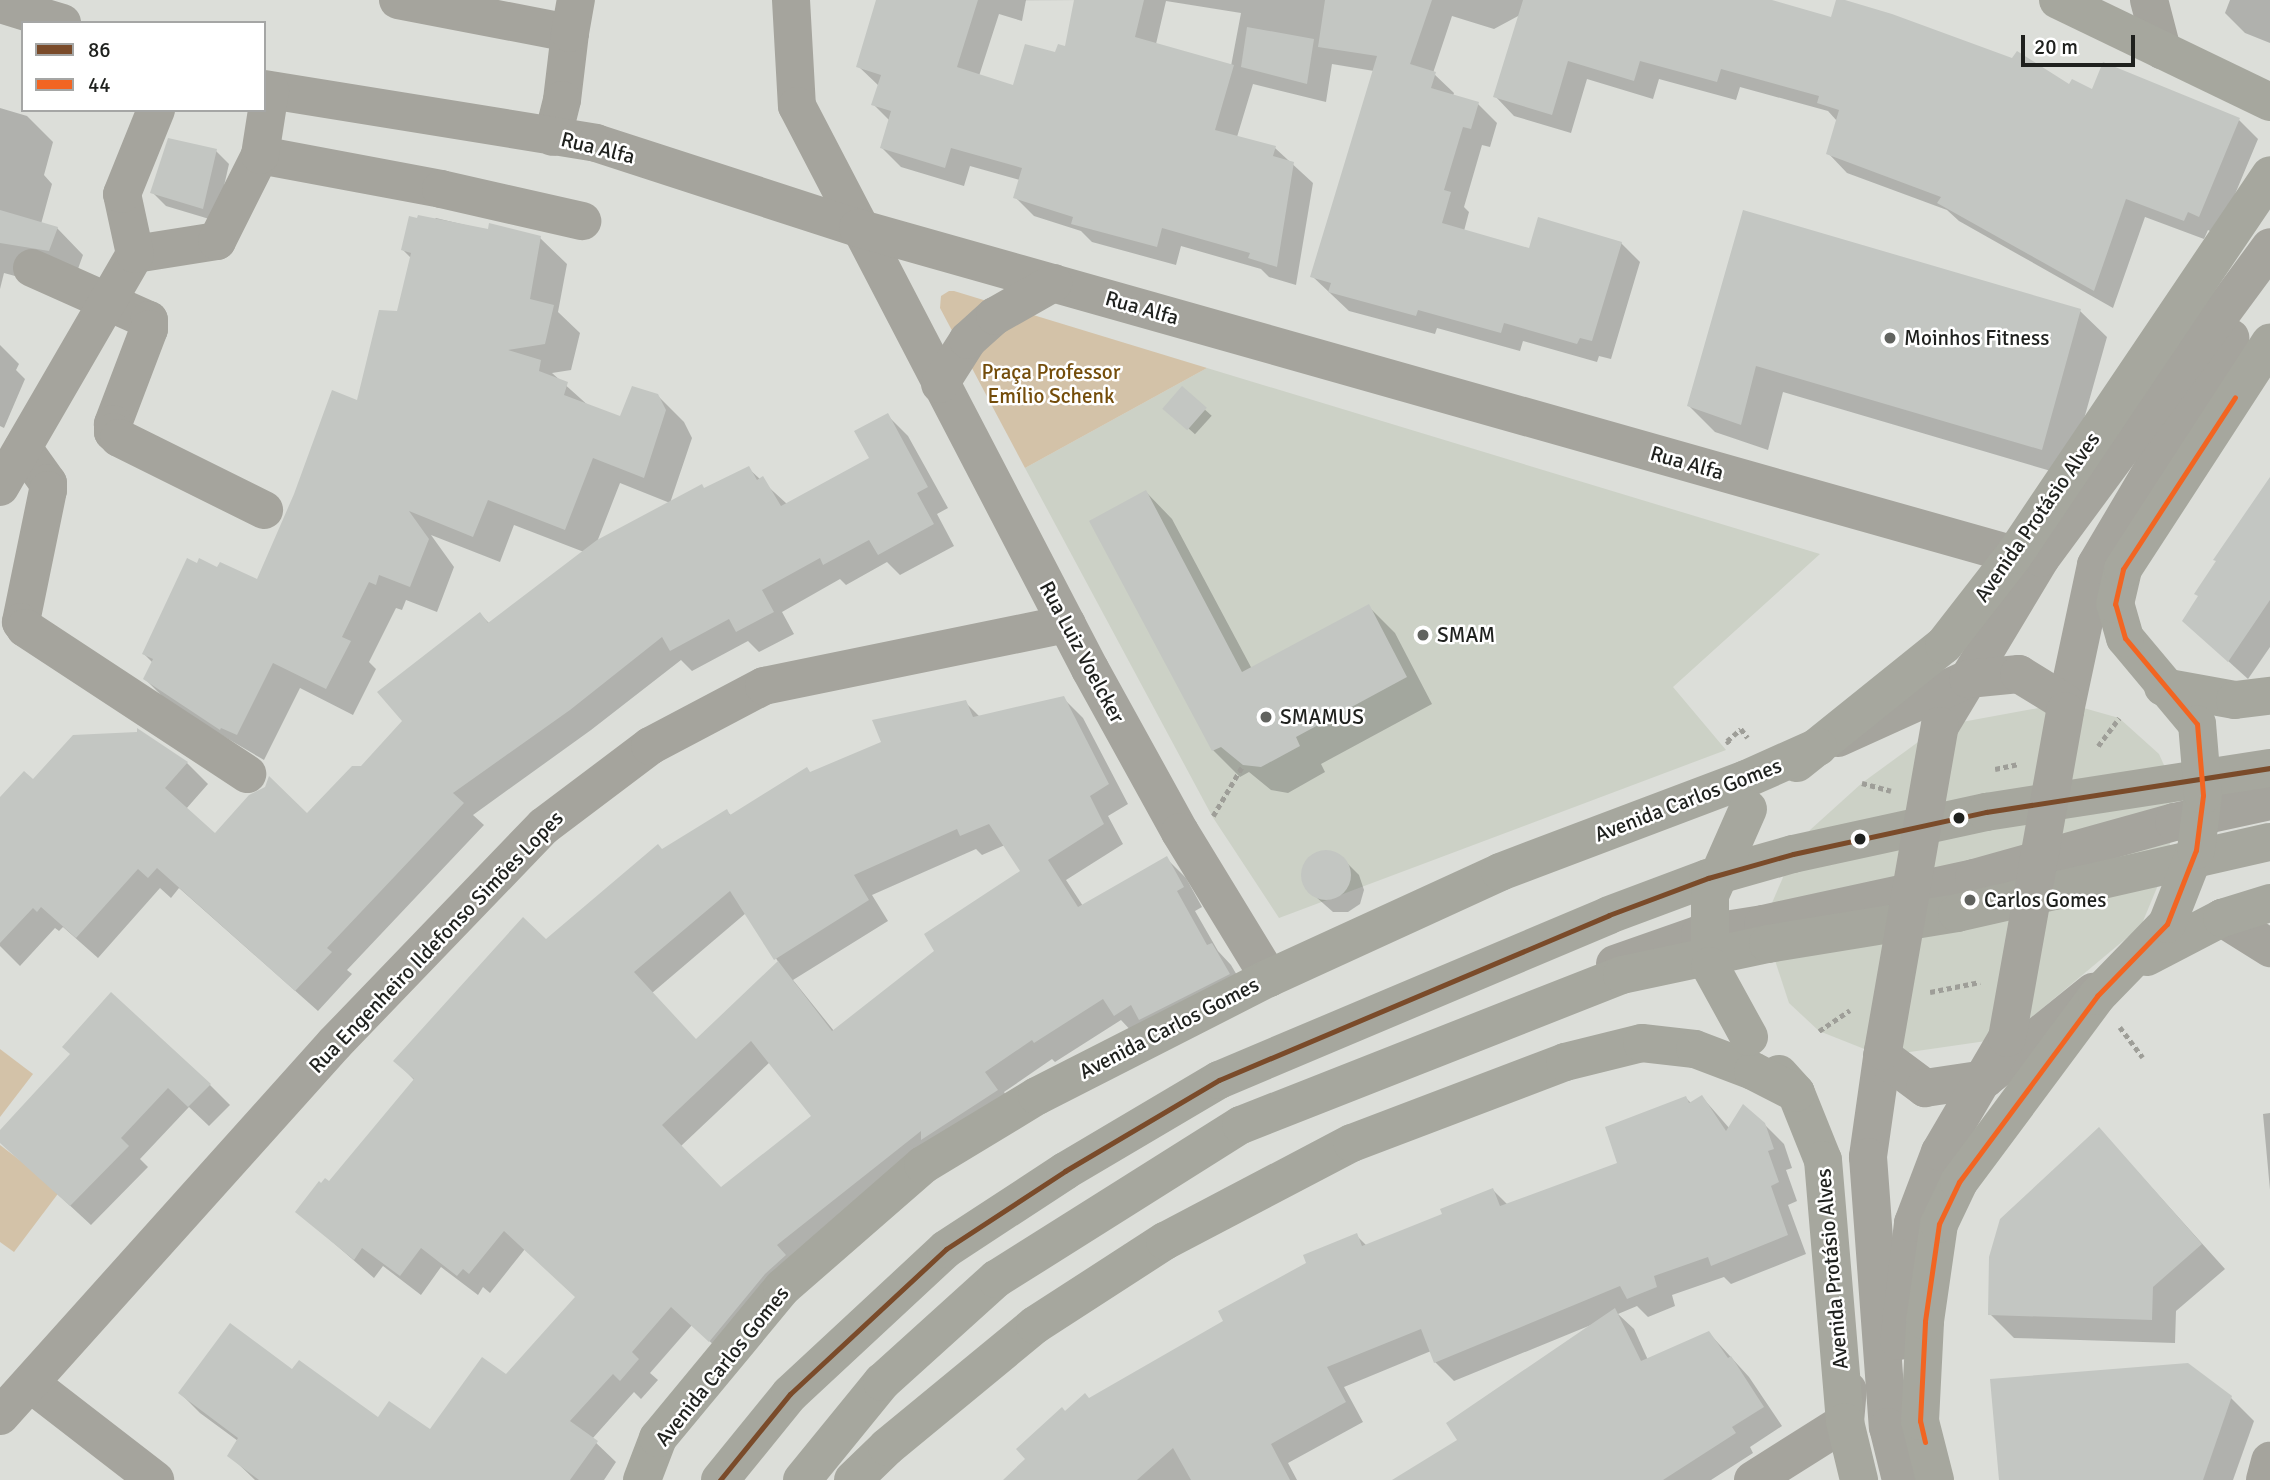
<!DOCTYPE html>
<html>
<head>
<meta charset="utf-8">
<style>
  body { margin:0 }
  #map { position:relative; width:2270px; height:1480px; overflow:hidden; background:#dcded9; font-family:Signika,sans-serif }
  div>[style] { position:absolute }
  .built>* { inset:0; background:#ccd1c6 }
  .green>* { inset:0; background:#d3c2a8 }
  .shadow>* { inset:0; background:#0003; transform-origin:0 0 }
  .building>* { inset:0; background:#c3c6c2; transform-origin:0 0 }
  .round { border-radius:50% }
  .path>* { height:4.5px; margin-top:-2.25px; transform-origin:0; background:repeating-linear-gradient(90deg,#9e9e98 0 5px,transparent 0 8.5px) }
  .minor>* { height:38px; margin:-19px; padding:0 19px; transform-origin:19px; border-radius:19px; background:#a5a49d }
  .major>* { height:38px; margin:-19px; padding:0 19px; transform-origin:19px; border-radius:19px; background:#a6a79e }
  .minor-bridge>* { height:38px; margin:-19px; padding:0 19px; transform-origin:19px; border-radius:19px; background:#a5a49d }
  .major-bridge>* { height:38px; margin:-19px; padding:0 19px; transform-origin:19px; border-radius:19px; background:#a6a79e }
  .bus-1>* { height:5px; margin:-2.5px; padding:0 2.5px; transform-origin:2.5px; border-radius:2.5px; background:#7a4b2a }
  .bus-2>* { height:5px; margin:-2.5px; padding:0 2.5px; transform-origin:2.5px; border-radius:2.5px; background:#f26522 }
  .dots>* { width:19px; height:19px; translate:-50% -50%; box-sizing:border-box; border:4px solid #fff; border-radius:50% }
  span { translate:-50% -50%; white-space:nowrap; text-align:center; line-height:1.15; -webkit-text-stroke:5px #fff; paint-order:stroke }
  .street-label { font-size:21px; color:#1f211e }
  .poi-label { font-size:21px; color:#1f211e }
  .left { translate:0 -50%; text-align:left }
  .park-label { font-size:21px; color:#744d0b }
  .legend { position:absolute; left:21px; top:21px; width:245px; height:91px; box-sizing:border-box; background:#fff; border:2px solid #a5a6a5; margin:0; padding:9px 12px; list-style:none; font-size:21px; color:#1f211e }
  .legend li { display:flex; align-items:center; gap:14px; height:35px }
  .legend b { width:35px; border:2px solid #a5a6a5 }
  .scale { position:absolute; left:2021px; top:35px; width:114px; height:32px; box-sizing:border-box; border:4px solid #1f211e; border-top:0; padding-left:9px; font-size:21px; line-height:24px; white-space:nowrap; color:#1f211e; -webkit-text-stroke:5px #fff; paint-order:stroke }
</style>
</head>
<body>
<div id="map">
  <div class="built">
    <div style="clip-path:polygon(1207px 368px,1820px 554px,1673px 687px,1726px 750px,1279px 918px,1212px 816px,1025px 468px)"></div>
    <div style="clip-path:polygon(2066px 703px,2119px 718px,2159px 754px,2172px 783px,2174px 822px,2166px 866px,2141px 926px,2007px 1038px,1882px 1056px,1819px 1031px,1789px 1003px,1763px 924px,1793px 854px,1810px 830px,1862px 783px,1940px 726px)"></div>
  </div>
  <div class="green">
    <div style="clip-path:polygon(949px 291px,954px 291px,1207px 368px,1025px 468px,940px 308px,941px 296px)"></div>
    <div style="clip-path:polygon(0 1049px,33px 1074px,0 1117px)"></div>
    <div style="clip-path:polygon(0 1145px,60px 1191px,14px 1252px,0 1242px)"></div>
  </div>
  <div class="shadow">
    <div style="clip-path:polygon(evenodd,877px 0,1026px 0,1022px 21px,999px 14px,979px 76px,1014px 87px,1067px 48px,1075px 0,1766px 0,1833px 19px,1838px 0,2070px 87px,2239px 120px,2258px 139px,2218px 235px,2208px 230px,2204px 239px,2145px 217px,2113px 308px,1959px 221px,1947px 210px,1847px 173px,1828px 153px,1837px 121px,1828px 111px,1740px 87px,1736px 100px,1659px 79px,1653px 99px,1587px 79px,1571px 133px,1514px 116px,1495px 96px,1520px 15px,1494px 29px,1452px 16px,1433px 73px,1454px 93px,1453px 96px,1478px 104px,1497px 123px,1490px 147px,1482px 145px,1464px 207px,1469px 212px,1464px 231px,1530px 250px,1621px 243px,1640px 262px,1611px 359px,1599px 356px,1597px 362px,1523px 341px,1520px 351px,1437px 328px,1435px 334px,1349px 311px,1312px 276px,1374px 71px,1332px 64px,1326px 102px,1253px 84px,1237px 137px,1275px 148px,1313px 183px,1296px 285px,1269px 277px,1261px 269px,1181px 246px,1176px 265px,1092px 242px,1081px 231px,1034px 216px,1015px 197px,1020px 180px,970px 166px,964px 186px,901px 167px,882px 148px,890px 121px,873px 104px,879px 86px,858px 66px,877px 0,1166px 1px,1241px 13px,1231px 66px,1156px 44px,1166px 1px)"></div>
    <div style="clip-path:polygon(2230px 0,2270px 0,2270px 43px,2245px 33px,2225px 13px)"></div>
    <div style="clip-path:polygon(0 108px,27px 116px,53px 142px,44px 175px,52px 184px,41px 224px,57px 228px,83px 255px,75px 277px,18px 266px,15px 276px,4px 273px,0 289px)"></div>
    <div style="clip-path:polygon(216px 151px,229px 164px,216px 221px,166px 206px,152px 192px)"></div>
    <div style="clip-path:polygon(1744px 212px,2080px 311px,2107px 337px,2068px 476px,1783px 392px,1768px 450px,1715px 432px,1689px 406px)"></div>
    <div style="clip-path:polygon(436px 218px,490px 231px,540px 238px,567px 264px,558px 312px,580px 333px,571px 370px,552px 373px,590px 407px,621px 418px,657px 395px,684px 422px,692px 438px,670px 503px,620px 483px,597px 542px,748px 468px,787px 504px,871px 459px,887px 415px,908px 436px,948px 508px,937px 514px,954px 546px,900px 575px,887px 562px,846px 585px,840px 579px,782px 612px,794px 634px,759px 652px,748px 641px,692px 671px,681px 660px,591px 730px,473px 815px,484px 825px,347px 970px,352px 974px,318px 1011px,179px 888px,171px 898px,160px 888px,98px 958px,63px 927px,59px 931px,55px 928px,20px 966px,0 946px,0 800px,139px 731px,187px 763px,208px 784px,186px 809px,215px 835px,307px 816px,362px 767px,405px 721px,480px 614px,490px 624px,584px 552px,514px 525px,500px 562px,431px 535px,454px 567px,437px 612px,406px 600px,402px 610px,396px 608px,369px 662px,376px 669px,353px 715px,300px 688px,264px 760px,172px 706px,145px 679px,153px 663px,144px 654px,218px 570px,258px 582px,358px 402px,398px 313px,412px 259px,403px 250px)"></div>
    <div style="clip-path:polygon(0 345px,19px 364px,16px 370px,25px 379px,4px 428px,0 426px)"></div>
    <div style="left:1182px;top:389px;width:40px;height:25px;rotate:42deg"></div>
    <div style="clip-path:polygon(2270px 479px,2270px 647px,2248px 679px,2184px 621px)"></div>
    <div style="clip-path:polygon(1146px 492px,1172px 519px,1252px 669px,1369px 607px,1395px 633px,1432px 704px,1321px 764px,1325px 772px,1288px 793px,1271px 790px,1249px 772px,1240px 777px,1213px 750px)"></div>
    <div style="clip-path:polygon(evenodd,1063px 698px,1083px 718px,1128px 804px,1108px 816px,1123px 844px,1066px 880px,1083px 906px,1166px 858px,1186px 878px,1202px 907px,1195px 911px,1218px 951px,1231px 965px,1248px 994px,1135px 1035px,1121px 1020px,1055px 1062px,1052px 1059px,1004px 1092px,1016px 1111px,943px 1159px,730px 1360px,692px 1325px,650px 1373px,658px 1380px,641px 1399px,634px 1392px,592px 1439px,616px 1462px,604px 1480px,255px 1480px,229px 1455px,238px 1441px,200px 1413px,180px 1393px,292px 1371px,378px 1419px,430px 1431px,506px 1377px,577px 1298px,525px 1249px,490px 1293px,483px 1287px,478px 1295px,441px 1267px,421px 1295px,383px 1266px,374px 1278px,297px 1211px,329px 1184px,415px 1081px,396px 1061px,662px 851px,726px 811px,732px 816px,811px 774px,884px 743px,965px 702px,980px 717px,1063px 698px,1005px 845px,1022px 872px,936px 951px,834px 1031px,793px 980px,888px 921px,872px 895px,976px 849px,982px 855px,1005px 845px,1063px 698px,746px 913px,779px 963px,696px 1041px,652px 993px,746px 913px,1063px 698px,770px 1062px,814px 1117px,721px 1188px,681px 1146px,770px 1062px)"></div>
    <div style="clip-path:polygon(1326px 851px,1345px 861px,1359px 875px,1364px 890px,1360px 904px,1348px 912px,1333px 912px,1307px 889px,1303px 876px,1307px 861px)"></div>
    <div style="clip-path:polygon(72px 1054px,210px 1085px,230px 1105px,209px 1126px,189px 1107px,140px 1159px,148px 1167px,91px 1225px,0 1141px,0 1133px)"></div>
    <div style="clip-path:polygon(1702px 1097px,1730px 1129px,1764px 1124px,1784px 1144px,1792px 1168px,1786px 1170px,1797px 1201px,1788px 1205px,1806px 1254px,1731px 1284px,1724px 1277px,1672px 1295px,1675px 1306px,1648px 1317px,1637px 1306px,1618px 1314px,1634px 1329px,1648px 1360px,1709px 1333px,1749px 1377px,1782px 1426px,1750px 1447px,1753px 1453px,1711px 1480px,1395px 1480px,1460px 1441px,1591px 1325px,1454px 1381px,1435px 1362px,1431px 1351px,1344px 1387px,1363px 1422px,1288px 1463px,1297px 1480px,1005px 1480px,1028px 1459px,1066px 1413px,1226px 1322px,1357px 1236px,1367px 1246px,1444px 1215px,1493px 1190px,1508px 1205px,1619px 1164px,1686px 1098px,1692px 1104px)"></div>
    <div style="clip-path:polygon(2270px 1113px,2270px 1190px,2263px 1114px)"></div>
    <div style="clip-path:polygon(2099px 1129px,2225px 1269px,2176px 1311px,2175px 1343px,2014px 1338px,1990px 1314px)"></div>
    <div style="clip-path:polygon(2231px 1398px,2254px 1421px,2233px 1480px,2002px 1480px)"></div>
  </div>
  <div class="building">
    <div style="clip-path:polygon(876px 0,978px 0,957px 67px,1013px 85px,1025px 44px,1055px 52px,1058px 44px,1065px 46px,1074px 0,1144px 0,1135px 37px,1234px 65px,1215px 130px,1276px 146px,1273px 156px,1294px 162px,1277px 267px,1248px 258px,1250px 253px,1162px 228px,1157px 247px,1071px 224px,1073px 217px,1013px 198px,1022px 168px,951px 148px,945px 168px,880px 148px,891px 111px,871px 105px,881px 75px,856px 67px)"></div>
    <div style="clip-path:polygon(1325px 0,1432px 0,1410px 64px,1436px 72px,1431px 88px,1479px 102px,1471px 129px,1463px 127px,1444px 190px,1451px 192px,1442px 223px,1529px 248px,1538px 217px,1622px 242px,1592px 341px,1580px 338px,1577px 344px,1504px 323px,1501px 333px,1418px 310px,1416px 316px,1328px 292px,1331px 283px,1310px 277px,1377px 56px,1318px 47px)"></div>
    <div style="clip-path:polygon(1523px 0,1772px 0,1831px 17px,1836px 0,1845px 0,1892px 14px,2012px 58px,2017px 51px,2069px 84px,2072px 79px,2092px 89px,2103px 62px,2240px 118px,2199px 217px,2188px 212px,2184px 221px,2126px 199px,2094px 291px,1937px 203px,1941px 197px,1826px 154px,1839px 110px,1817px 103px,1819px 96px,1721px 69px,1717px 82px,1640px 61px,1634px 81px,1568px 61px,1552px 115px,1493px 97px)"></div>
    <div style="clip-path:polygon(1247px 27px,1314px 39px,1307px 84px,1241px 67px)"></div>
    <div style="clip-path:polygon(168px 138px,217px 149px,203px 209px,150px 193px)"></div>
    <div style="clip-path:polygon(0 210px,58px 227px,49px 251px,0 243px)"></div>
    <div style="clip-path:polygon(1743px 210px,2081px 309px,2042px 450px,1756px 366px,1741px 425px,1687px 406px)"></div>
    <div style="clip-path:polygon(418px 215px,488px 229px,489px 223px,541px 236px,530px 299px,554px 305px,545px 344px,508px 350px,541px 360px,539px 371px,568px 382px,564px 395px,620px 416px,632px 386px,658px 394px,666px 410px,644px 478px,593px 458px,565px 530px,488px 500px,473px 537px,409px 511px,429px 539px,410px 587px,379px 575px,376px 585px,369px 582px,342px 637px,351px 641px,326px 689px,273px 663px,237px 735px,221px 728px,220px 730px,143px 679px,153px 659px,142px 654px,187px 558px,197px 563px,199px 558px,217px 567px,220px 562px,257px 579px,294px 494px,332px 390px,357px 400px,379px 310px,397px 311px,411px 253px,401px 250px,409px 216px,417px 218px)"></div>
    <div style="left:1182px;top:386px;width:33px;height:30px;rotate:41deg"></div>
    <div style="clip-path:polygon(888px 413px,928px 487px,917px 493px,934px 524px,878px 555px,869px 540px,823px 565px,820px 558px,762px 590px,774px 612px,736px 632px,729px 619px,670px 651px,662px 637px,570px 710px,453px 793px,464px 803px,327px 948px,332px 952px,295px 991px,157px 868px,148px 878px,138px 869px,76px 938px,41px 907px,37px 912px,33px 908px,0 943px,0 797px,24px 771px,33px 779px,73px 735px,137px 732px,137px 728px,188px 762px,165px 788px,215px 833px,249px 795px,265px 787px,269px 776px,307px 813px,352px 766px,361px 766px,402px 721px,377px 692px,480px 612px,488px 623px,597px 540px,702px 484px,704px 488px,749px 466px,757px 480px,763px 476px,781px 506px,869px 458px,854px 431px)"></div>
    <div style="clip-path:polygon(2270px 477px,2270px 600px,2228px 662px,2182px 621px,2198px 596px,2194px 594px,2216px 561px,2213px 560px)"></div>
    <div style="clip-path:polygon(1146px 490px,1242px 672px,1369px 604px,1407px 677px,1296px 737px,1300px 746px,1261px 767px,1243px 765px,1221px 747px,1212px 751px,1089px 521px)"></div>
    <div style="clip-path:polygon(evenodd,1064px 696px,1109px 784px,1090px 796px,1104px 824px,1048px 860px,1078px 907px,1167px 856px,1184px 887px,1177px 891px,1207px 945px,1212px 943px,1230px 974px,1139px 1020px,1131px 1005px,1114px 1016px,1103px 999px,1034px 1043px,1032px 1040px,985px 1072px,998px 1090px,921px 1140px,921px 1131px,777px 1245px,786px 1255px,765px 1274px,709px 1342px,671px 1307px,632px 1352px,639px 1359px,620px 1381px,613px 1374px,570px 1421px,598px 1441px,570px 1480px,259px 1480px,227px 1456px,238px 1438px,178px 1393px,230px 1323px,292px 1369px,299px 1360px,378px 1417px,389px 1401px,430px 1429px,482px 1357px,506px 1374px,575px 1297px,504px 1231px,469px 1274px,463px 1269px,457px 1276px,421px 1248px,400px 1276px,362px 1248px,354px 1260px,295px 1212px,319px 1181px,321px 1183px,325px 1178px,329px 1181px,414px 1079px,393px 1061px,523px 917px,546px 939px,658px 844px,662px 849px,727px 809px,730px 815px,807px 767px,810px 772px,881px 742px,872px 720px,966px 700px,973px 717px,1064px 696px,989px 824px,1020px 871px,924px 934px,934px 951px,832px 1031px,778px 961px,696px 1039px,634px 972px,730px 891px,774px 960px,869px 900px,854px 875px,957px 829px,960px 836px,989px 824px,1064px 696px,751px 1041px,811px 1116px,721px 1187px,662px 1125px,751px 1041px)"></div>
    <div class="round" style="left:1301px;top:850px;width:50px;height:50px"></div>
    <div style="clip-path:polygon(111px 992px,211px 1084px,188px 1107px,168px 1088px,121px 1138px,129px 1146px,70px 1206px,0 1143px,0 1130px,70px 1054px,62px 1047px)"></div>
    <div style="clip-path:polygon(1702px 1095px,1726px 1131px,1743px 1104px,1765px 1123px,1774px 1149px,1768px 1151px,1779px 1182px,1771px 1186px,1788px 1235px,1711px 1266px,1708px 1257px,1654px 1276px,1657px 1287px,1627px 1299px,1620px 1286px,1434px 1363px,1421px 1329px,1327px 1367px,1346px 1402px,1271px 1444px,1290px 1480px,1191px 1480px,1173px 1448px,1137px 1480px,1003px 1480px,1025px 1459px,1016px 1449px,1062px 1407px,1065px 1411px,1085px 1393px,1089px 1398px,1223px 1321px,1218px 1311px,1306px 1263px,1303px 1255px,1357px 1233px,1362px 1246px,1442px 1214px,1440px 1209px,1493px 1188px,1500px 1206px,1617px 1163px,1605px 1127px,1686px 1096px,1689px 1103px)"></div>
    <div style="clip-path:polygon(2099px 1127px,2202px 1244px,2153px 1287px,2152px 1320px,1988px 1315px,1989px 1257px,2000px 1219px)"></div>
    <div style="clip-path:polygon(1615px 1308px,1641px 1361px,1709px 1331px,1728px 1358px,1731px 1356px,1764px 1407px,1732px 1427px,1736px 1433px,1663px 1480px,1392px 1480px,1457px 1440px,1446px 1423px)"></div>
    <div style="clip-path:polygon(2188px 1363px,2232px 1396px,2203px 1480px,1999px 1480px,1990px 1379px)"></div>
  </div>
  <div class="path">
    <div style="left:1729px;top:744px;width:4px;rotate:-124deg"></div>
    <div style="left:1727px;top:741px;width:18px;rotate:-41deg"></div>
    <div style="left:1741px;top:729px;width:11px;rotate:52deg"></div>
    <div style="left:2098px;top:746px;width:35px;rotate:-53deg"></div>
    <div style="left:1995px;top:769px;width:24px;rotate:-12deg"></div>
    <div style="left:1862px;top:783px;width:30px;rotate:15deg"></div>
    <div style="left:1213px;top:816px;width:59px;rotate:-59.5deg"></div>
    <div style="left:1930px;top:992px;width:51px;rotate:-11.3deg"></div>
    <div style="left:2120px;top:1027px;width:38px;rotate:53deg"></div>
    <div style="left:1819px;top:1031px;width:37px;rotate:-34deg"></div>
  </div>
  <div class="minor">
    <div style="left:398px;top:0;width:175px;rotate:10.9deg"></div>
    <div style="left:570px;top:33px;width:67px;rotate:96.8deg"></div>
    <div style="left:562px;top:100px;width:38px;rotate:104deg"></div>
    <div style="left:791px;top:0;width:106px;rotate:86.8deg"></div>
    <div style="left:797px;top:106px;width:635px;rotate:62.51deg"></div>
    <div style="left:1090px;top:669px;width:186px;rotate:61.1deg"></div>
    <div style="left:1180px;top:832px;width:171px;rotate:58.6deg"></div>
    <div style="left:2149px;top:0;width:52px;rotate:75.4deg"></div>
    <div style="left:0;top:4px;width:65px;rotate:17deg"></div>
    <div style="left:570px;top:33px;width:34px;rotate:-80deg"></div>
    <div style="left:264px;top:89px;width:336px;rotate:9.2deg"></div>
    <div style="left:596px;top:143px;width:275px;rotate:18deg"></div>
    <div style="left:858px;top:228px;width:1201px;rotate:15.79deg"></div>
    <div style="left:260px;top:155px;width:184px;rotate:10.6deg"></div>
    <div style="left:441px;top:189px;width:145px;rotate:12.8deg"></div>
    <div style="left:135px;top:254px;width:83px;rotate:-9deg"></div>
    <div style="left:217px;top:241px;width:96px;rotate:-63.4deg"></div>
    <div style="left:260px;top:155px;width:65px;rotate:-81.1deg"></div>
    <div style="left:32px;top:268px;width:128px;rotate:24deg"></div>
    <div style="left:149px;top:320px;width:9px;rotate:90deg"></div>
    <div style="left:149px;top:329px;width:102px;rotate:110.8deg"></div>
    <div style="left:113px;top:424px;width:8px;rotate:90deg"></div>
    <div style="left:113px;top:432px;width:8px;rotate:45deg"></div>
    <div style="left:119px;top:438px;width:162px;rotate:26.4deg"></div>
    <div style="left:940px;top:384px;width:52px;rotate:-57.5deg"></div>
    <div style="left:968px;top:340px;width:36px;rotate:-42deg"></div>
    <div style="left:995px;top:316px;width:67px;rotate:-29.6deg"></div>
    <div style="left:23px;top:448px;width:43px;rotate:54.5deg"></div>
    <div style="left:48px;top:483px;width:7px;rotate:90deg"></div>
    <div style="left:48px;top:490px;width:135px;rotate:101.6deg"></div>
    <div style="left:21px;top:622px;width:7px;rotate:56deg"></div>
    <div style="left:25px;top:628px;width:266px;rotate:33.3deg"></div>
    <div style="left:0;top:487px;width:269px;rotate:-59.9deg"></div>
    <div style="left:135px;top:254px;width:61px;rotate:-102.2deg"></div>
    <div style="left:122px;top:194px;width:91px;rotate:-68deg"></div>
    <div style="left:2065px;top:711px;width:149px;rotate:-78deg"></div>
    <div style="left:2096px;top:565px;width:264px;rotate:-59.4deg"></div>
    <div style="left:1940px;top:726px;width:196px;rotate:-59deg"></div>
    <div style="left:2041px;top:558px;width:386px;rotate:-53.6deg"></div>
    <div style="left:1838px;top:738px;width:143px;rotate:-24.4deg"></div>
    <div style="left:1968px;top:679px;width:51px;rotate:-5.6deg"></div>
    <div style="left:2019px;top:674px;width:55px;rotate:31.7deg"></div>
    <div style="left:2222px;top:918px;width:57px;rotate:32deg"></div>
    <div style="left:1615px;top:964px;width:90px;rotate:-19.4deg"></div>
    <div style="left:1700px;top:934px;width:64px;rotate:-9deg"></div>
    <div style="left:1763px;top:924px;width:216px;rotate:-12.3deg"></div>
    <div style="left:1974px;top:878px;width:208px;rotate:-15.6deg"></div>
    <div style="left:2174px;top:822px;width:98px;rotate:-12.3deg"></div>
    <div style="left:1883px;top:1051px;width:107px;rotate:98.1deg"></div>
    <div style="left:1868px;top:1157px;width:271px;rotate:85.8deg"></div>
    <div style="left:1888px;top:1427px;width:55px;rotate:76.2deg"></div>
    <div style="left:1882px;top:1056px;width:54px;rotate:36.7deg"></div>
    <div style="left:1925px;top:1088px;width:61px;rotate:-8.5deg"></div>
    <div style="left:1985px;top:1079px;width:139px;rotate:-38.9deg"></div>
    <div style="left:1899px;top:1341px;width:119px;rotate:-83.2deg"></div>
    <div style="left:1913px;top:1223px;width:76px;rotate:-69.2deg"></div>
    <div style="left:1940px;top:1152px;width:132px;rotate:-59.6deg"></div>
    <div style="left:31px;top:1384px;width:157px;rotate:37.7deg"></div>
    <div style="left:0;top:1416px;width:501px;rotate:-48.07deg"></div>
    <div style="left:335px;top:1043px;width:301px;rotate:-46.1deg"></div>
    <div style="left:544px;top:826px;width:133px;rotate:-37deg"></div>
    <div style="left:650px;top:746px;width:129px;rotate:-27.8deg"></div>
    <div style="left:764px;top:686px;width:309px;rotate:-11.6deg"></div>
    <div style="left:1753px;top:1480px;width:109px;rotate:-32.2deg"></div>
    <div style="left:1845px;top:1422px;width:32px;rotate:-85deg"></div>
    <div style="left:2265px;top:1480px;width:20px;rotate:-75deg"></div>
  </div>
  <div class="major">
    <div style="left:2058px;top:0;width:235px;rotate:25.7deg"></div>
    <div style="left:2163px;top:687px;width:73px;rotate:10.2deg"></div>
    <div style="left:2235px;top:700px;width:35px;rotate:-7deg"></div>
    <div style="left:2197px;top:724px;width:112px;rotate:-129.9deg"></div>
    <div style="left:2125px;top:638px;width:35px;rotate:-106deg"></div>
    <div style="left:2115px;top:604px;width:36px;rotate:-77deg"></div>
    <div style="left:2123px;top:569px;width:270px;rotate:-57deg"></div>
    <div style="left:1797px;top:763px;width:189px;rotate:-38.8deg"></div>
    <div style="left:1944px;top:645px;width:114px;rotate:-52.1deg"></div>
    <div style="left:2014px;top:555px;width:458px;rotate:-56deg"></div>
    <div style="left:2147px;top:957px;width:85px;rotate:-27.5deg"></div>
    <div style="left:2222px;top:918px;width:50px;rotate:-17.4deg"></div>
    <div style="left:1779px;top:1074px;width:25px;rotate:48deg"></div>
    <div style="left:1796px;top:1093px;width:72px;rotate:68.1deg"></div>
    <div style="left:1823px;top:1160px;width:263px;rotate:85.2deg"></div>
    <div style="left:1845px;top:1422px;width:60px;rotate:76.4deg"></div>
    <div style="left:642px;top:1480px;width:45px;rotate:-69.1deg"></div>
    <div style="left:658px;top:1438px;width:195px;rotate:-50.4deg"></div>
    <div style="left:782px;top:1288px;width:187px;rotate:-41.1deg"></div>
    <div style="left:923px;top:1165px;width:133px;rotate:-31.2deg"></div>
    <div style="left:1037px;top:1096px;width:260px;rotate:-27deg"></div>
    <div style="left:1269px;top:978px;width:254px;rotate:-24.6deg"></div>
    <div style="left:1500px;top:872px;width:263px;rotate:-20.7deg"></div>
    <div style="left:1746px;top:779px;width:79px;rotate:-24deg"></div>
    <div style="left:720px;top:1480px;width:111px;rotate:-50.9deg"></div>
    <div style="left:790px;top:1394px;width:213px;rotate:-42.9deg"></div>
    <div style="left:946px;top:1249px;width:142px;rotate:-33.2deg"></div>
    <div style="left:1065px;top:1171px;width:179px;rotate:-30.6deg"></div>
    <div style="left:1219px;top:1080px;width:423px;rotate:-22.9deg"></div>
    <div style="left:1609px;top:915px;width:106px;rotate:-20.5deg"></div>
    <div style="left:1708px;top:878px;width:88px;rotate:-15.8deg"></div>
    <div style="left:1793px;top:854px;width:198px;rotate:-12.3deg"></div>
    <div style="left:1986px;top:812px;width:287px;rotate:-8.8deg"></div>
    <div style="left:802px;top:1480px;width:127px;rotate:-50.8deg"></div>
    <div style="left:882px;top:1382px;width:154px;rotate:-42.1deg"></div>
    <div style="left:996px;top:1279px;width:289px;rotate:-32.2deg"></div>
    <div style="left:1241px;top:1125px;width:409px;rotate:-21.5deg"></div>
    <div style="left:1622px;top:975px;width:149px;rotate:-12deg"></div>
    <div style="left:1768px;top:944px;width:192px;rotate:-9.3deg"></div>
    <div style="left:1957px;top:913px;width:321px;rotate:-12.8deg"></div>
    <div style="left:853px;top:1480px;width:47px;rotate:-44.1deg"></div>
    <div style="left:887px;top:1447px;width:192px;rotate:-39.5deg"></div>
    <div style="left:1035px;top:1325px;width:155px;rotate:-32.9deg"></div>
    <div style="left:1165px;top:1241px;width:211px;rotate:-27.7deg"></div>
    <div style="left:1352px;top:1143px;width:228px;rotate:-20.8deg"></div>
    <div style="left:1565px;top:1062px;width:79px;rotate:-13.9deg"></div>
    <div style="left:1642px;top:1043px;width:53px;rotate:6.5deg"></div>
    <div style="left:1695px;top:1049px;width:62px;rotate:20.8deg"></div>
    <div style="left:1753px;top:1071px;width:48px;rotate:27.1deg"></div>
    <div style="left:1935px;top:1480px;width:61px;rotate:-104.3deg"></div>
    <div style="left:1920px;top:1421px;width:100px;rotate:-87.1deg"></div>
    <div style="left:1925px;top:1321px;width:98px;rotate:-81.8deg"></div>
    <div style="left:1939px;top:1224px;width:47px;rotate:-64.5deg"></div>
    <div style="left:1959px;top:1182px;width:232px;rotate:-53.4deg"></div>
    <div style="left:2097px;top:996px;width:100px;rotate:-45.8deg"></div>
  </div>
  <div class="minor-bridge">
    <div style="left:2007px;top:1038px;width:332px;rotate:-79.9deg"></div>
    <div style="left:1883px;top:1051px;width:330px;rotate:-80.1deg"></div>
  </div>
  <div class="major-bridge">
    <div style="left:1748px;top:809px;width:94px;rotate:113.8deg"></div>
    <div style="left:1710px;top:895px;width:71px;rotate:90deg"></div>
    <div style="left:1710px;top:966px;width:81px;rotate:61.2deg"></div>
    <div style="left:2167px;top:924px;width:79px;rotate:-68.6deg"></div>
    <div style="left:2196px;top:850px;width:55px;rotate:-82.7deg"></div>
    <div style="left:2203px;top:795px;width:71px;rotate:-94.8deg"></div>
  </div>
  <div class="bus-1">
    <div style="left:720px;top:1480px;width:111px;rotate:-50.9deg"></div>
    <div style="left:790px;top:1394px;width:213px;rotate:-42.9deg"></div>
    <div style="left:946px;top:1249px;width:142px;rotate:-33.2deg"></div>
    <div style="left:1065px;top:1171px;width:179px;rotate:-30.6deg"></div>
    <div style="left:1219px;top:1080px;width:423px;rotate:-22.9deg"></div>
    <div style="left:1609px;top:915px;width:106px;rotate:-20.5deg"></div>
    <div style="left:1708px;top:878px;width:88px;rotate:-15.8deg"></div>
    <div style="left:1793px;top:854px;width:198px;rotate:-12.3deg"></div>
    <div style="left:1986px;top:812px;width:287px;rotate:-8.8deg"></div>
  </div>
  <div class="bus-2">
    <div style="left:1925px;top:1442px;width:22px;rotate:-103deg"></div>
    <div style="left:1920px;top:1421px;width:100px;rotate:-87.1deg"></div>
    <div style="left:1925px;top:1321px;width:98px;rotate:-81.8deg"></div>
    <div style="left:1939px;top:1224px;width:47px;rotate:-64.5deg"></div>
    <div style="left:1959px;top:1182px;width:232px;rotate:-53.4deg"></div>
    <div style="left:2097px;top:996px;width:100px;rotate:-45.8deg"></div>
    <div style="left:2167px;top:924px;width:79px;rotate:-68.6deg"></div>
    <div style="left:2196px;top:850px;width:55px;rotate:-82.7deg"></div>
    <div style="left:2203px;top:795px;width:71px;rotate:-94.8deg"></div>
    <div style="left:2197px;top:724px;width:112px;rotate:-129.9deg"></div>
    <div style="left:2125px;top:638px;width:35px;rotate:-106deg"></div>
    <div style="left:2115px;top:604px;width:36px;rotate:-77deg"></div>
    <div style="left:2123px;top:569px;width:205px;rotate:-56.9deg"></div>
  </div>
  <div class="dots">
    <div style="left:1890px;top:338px;background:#61635f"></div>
    <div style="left:1423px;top:635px;background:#61635f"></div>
    <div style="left:1266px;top:717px;background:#61635f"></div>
    <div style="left:1959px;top:818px;background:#1f211e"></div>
    <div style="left:1860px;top:839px;background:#1f211e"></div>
    <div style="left:1970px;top:900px;background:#61635f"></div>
  </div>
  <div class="street-label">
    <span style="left:598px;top:148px;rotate:14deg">Rua Alfa</span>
    <span style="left:1142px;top:308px;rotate:16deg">Rua Alfa</span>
    <span style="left:1687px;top:463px;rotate:16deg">Rua Alfa</span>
    <span style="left:2037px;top:517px;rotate:-55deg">Avenida Protásio Alves</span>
    <span style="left:1082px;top:652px;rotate:62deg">Rua Luiz Voelcker</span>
    <span style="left:1688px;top:800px;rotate:-21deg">Avenida Carlos Gomes</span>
    <span style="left:436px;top:942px;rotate:-46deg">Rua Engenheiro Ildefonso Simões Lopes</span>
    <span style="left:1169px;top:1028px;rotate:-27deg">Avenida Carlos Gomes</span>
    <span style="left:1832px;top:1269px;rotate:-95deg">Avenida Protásio Alves</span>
    <span style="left:722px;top:1366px;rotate:-51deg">Avenida Carlos Gomes</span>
  </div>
  <div class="poi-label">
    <span class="left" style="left:1904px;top:338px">Moinhos Fitness</span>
    <span class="left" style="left:1437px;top:635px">SMAM</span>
    <span class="left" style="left:1280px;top:717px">SMAMUS</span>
    <span class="left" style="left:1984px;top:900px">Carlos Gomes</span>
  </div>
  <div class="park-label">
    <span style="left:1051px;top:384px">Praça Professor<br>Emílio Schenk</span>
  </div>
  <ul class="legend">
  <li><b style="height:9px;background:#7a4b2a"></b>86</li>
  <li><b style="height:9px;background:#f26522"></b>44</li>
  </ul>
  <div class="scale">20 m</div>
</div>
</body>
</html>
